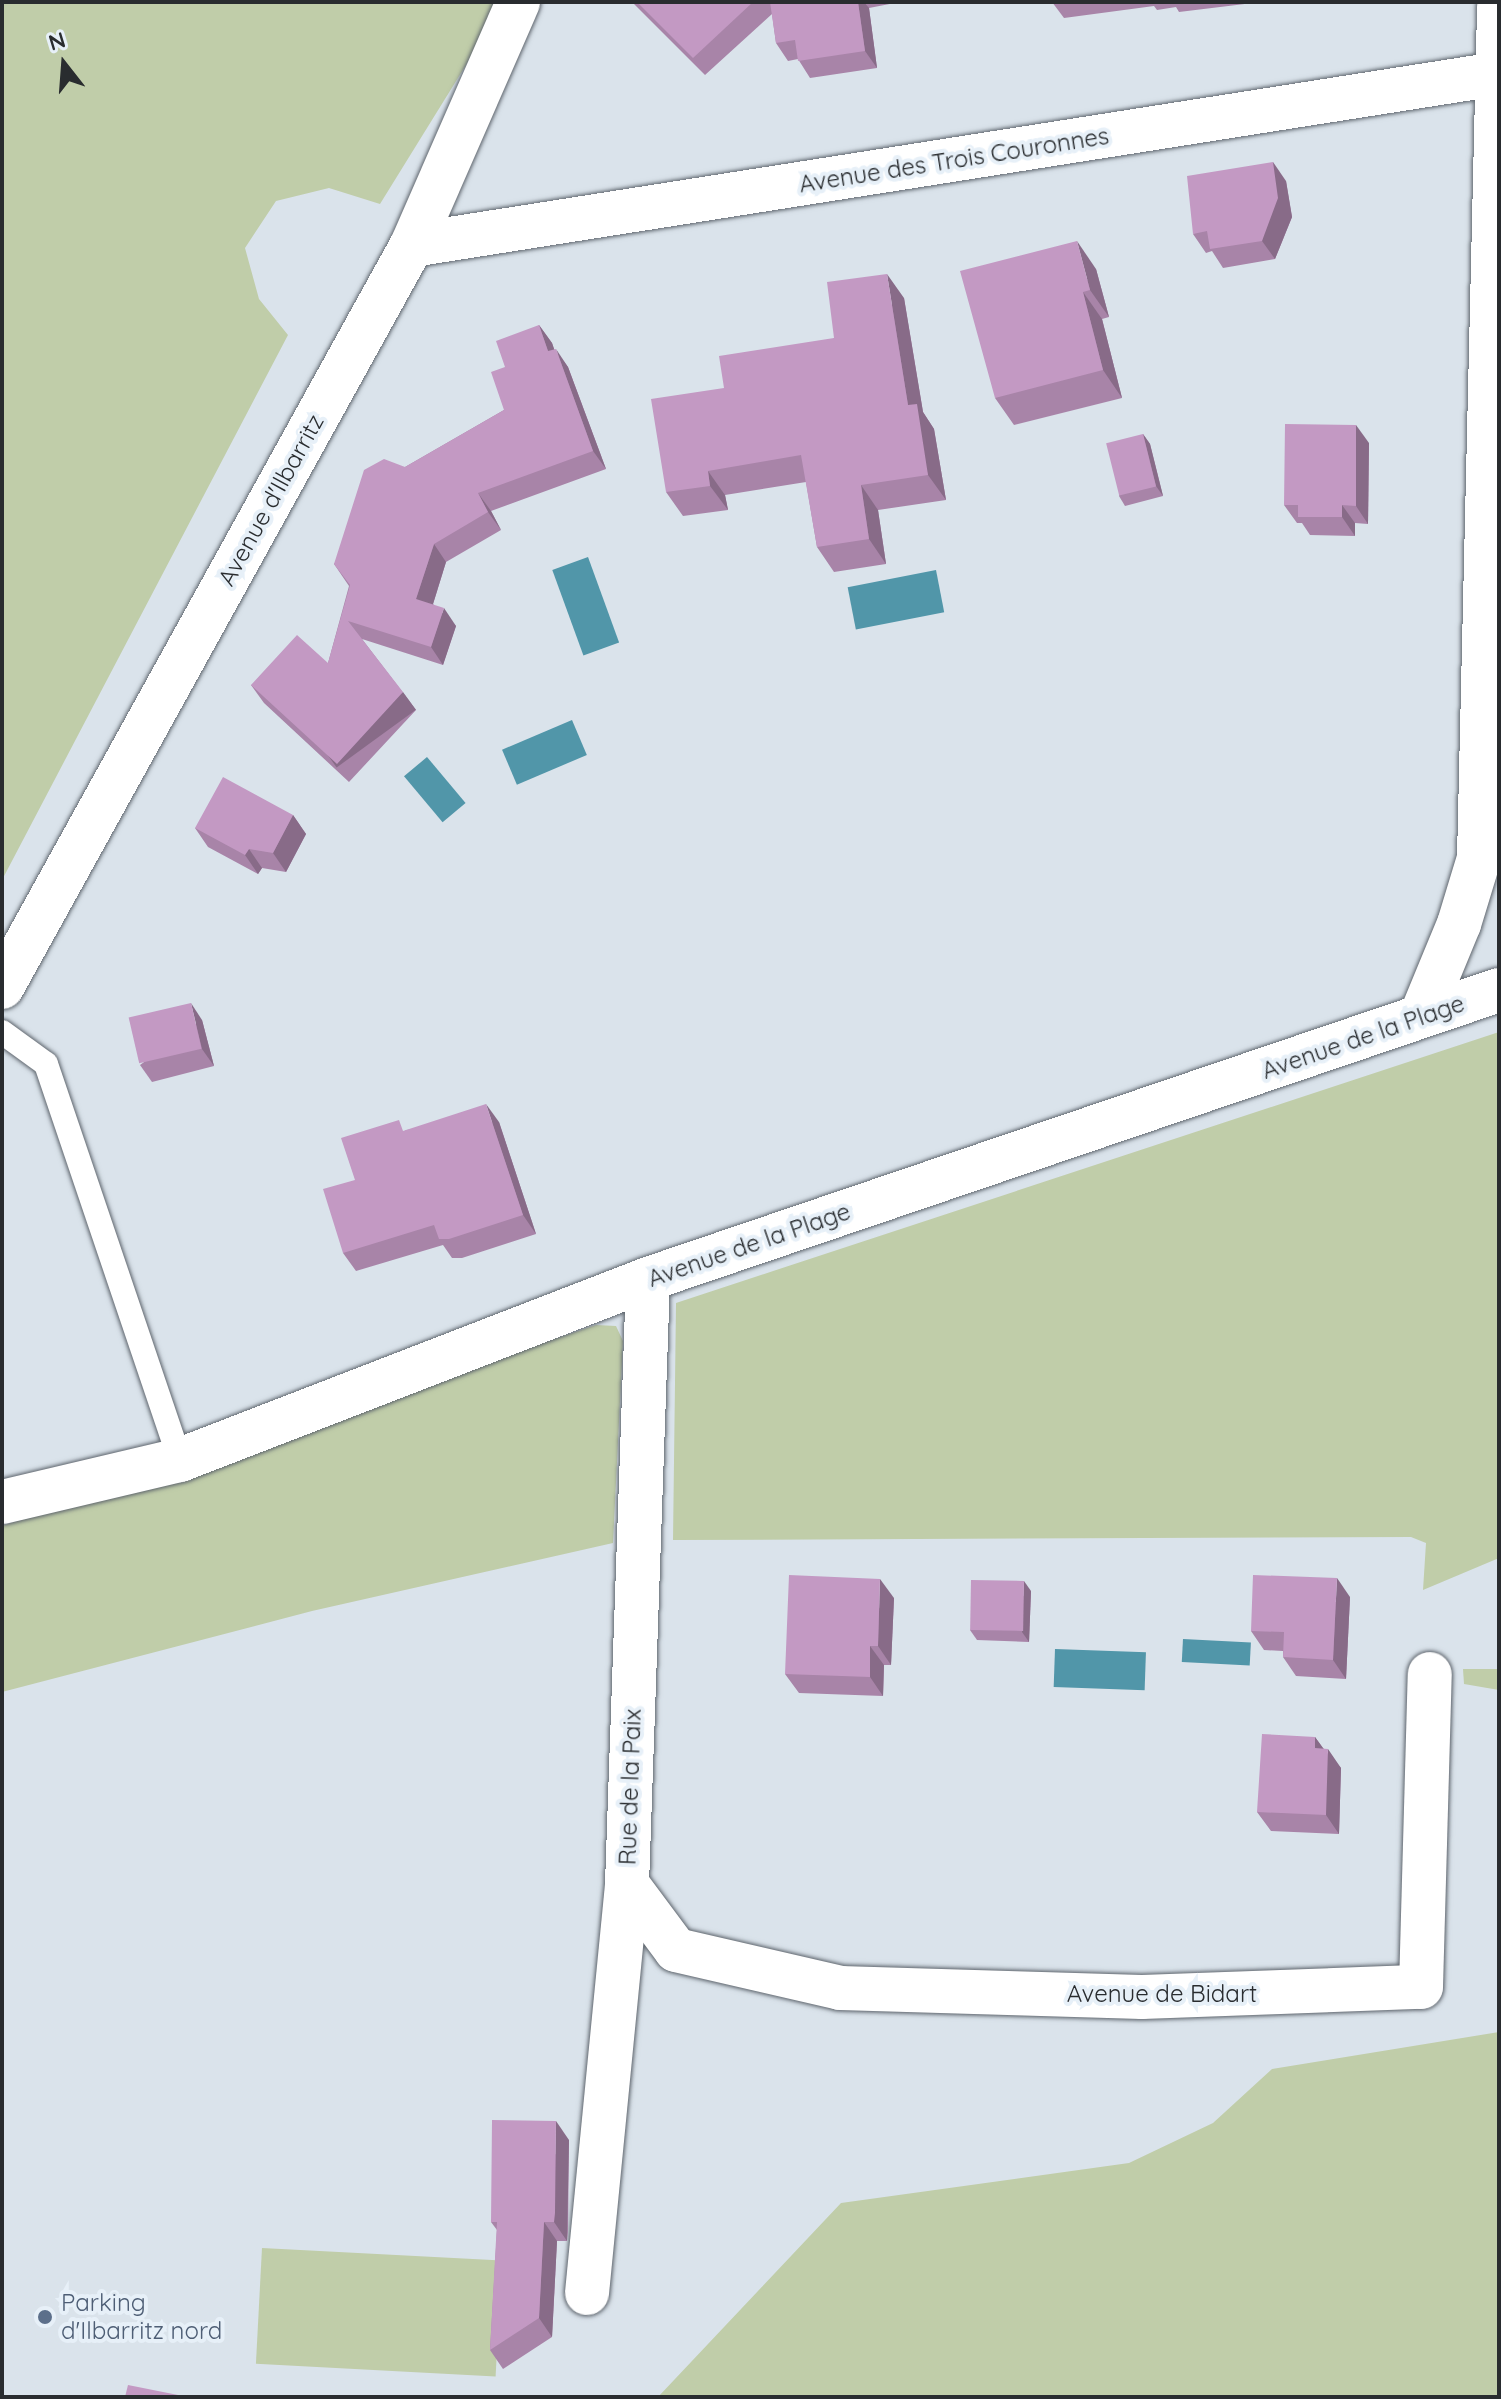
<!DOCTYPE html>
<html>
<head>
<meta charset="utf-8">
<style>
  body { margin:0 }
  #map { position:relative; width:1501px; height:2399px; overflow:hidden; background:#dae3eb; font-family:Quicksand,sans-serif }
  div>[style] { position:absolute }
  .green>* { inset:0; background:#c0cda9; transform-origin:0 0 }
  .water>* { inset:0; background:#5196a9; transform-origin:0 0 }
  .roads { filter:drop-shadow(0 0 2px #5e656d) drop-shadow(0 0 2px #5e656d) }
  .lane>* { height:24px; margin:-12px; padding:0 12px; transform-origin:12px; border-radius:12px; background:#fff }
  .street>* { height:44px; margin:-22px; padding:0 22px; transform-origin:22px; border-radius:22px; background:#fff }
  .wall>* { inset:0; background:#a884a8 }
  .shaded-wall>* { inset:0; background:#886b88; transform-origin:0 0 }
  .building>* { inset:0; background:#c399c3; transform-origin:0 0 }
  .dots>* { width:22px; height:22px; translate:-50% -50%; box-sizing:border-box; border:4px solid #e7f0f8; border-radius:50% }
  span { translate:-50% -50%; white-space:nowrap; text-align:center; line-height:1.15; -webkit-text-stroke:8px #e7f0f8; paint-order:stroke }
  .street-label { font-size:24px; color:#292c2f }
  .service-label { font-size:24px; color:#4e5e75 }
  .left { translate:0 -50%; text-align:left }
  .frame { position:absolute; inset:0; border:4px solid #292c2f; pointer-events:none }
  .north { position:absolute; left:24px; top:24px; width:80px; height:80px; -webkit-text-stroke:6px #e7f0f8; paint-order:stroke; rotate:343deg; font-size:22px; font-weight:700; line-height:32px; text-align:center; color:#292c2f }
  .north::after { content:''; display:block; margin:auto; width:28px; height:36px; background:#292c2f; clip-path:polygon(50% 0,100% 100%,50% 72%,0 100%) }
</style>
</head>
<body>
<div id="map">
  <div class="green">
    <div style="clip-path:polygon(2px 2px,505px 2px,380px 204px,329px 188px,276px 201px,245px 248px,259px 299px,288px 335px,2px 880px)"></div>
    <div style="clip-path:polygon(1499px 1032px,1499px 1558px,1423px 1590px,1426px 1543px,1411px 1537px,673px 1540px,676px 1303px)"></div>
    <div style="clip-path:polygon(596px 1325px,616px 1326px,623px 1341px,613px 1543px,312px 1611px,2px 1692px,2px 1526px)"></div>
    <div style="clip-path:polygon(1463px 1669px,1499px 1669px,1499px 1690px,1464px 1684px)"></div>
    <div style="clip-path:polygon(1499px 2032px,1499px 2397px,658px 2397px,841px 2203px,1129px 2163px,1213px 2123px,1272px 2069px)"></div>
    <div style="left:262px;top:2248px;width:240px;height:116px;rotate:3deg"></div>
  </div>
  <div class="water">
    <div style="left:588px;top:557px;width:91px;height:38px;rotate:70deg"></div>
    <div style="left:936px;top:570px;width:43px;height:90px;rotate:79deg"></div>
    <div style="left:572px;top:720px;width:38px;height:76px;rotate:67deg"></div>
    <div style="left:427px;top:757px;width:60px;height:30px;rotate:50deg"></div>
    <div style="left:1183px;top:1639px;width:68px;height:23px;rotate:3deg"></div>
    <div style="left:1055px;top:1649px;width:91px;height:38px;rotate:2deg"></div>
  </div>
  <div class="roads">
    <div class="lane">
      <div style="left:2px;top:1032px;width:54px;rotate:36deg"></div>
      <div style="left:46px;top:1064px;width:418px;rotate:71.3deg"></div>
    </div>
    <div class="street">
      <div style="left:412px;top:245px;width:1097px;rotate:-8.96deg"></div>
      <div style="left:2px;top:987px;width:848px;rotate:-61.08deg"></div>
      <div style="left:412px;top:245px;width:265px;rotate:-66.4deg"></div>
      <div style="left:1421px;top:1016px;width:100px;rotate:-67.6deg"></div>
      <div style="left:1459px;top:924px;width:69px;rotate:-73.1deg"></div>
      <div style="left:1479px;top:858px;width:851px;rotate:-88.65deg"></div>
      <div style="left:2px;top:1502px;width:183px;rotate:-13.3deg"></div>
      <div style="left:180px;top:1460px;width:502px;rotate:-21.14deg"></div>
      <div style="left:648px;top:1279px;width:899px;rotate:-18.76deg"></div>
      <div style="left:627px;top:1884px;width:82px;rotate:53.4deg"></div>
      <div style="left:676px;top:1950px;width:168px;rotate:13deg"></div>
      <div style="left:840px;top:1988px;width:302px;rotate:1.7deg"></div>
      <div style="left:1142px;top:1997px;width:279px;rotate:-2.1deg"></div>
      <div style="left:1421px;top:1987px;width:313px;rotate:-88.4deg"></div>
      <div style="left:587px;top:2293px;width:411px;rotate:-84.4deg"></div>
      <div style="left:627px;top:1884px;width:605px;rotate:-88.01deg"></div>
    </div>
  </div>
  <div class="wall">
    <div style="clip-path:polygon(632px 2px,900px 2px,869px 8px,877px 68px,810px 78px,798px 59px,788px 61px,776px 43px,772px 14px,705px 75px)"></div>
    <div style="clip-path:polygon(1052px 2px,1253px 2px,1253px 3px,1179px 12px,1176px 7px,1157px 10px,1154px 6px,1064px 18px)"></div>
    <div style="clip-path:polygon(1286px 181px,1292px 217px,1275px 259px,1223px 268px,1212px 251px,1206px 253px,1193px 234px)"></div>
    <div style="clip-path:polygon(1096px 269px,1109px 317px,1102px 319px,1122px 398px,1014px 425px,995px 398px)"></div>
    <div style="clip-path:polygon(904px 298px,923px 412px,934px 429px,946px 500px,878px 510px,886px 564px,834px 572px,817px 547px,806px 482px,725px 495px,728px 510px,683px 516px,666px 492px,834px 338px)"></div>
    <div style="clip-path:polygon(539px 325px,552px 343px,554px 349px,568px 367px,606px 469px,491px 511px,501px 530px,446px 562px,433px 604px,456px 626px,443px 665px,362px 639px,416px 710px,349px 782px,264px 703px,251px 685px,328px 663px,349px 586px,334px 564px,405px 467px,504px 410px,505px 367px)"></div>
    <div style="clip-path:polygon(1143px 434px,1150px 444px,1163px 496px,1125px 506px,1119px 496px)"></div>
    <div style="clip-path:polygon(1369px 443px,1368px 524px,1355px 523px,1355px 536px,1310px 535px,1302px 523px,1297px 523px,1284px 505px)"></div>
    <div style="clip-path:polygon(293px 815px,306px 834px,286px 872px,262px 868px,258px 874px,208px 847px,195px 828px)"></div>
    <div style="clip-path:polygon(202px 1020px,214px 1066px,152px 1082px,140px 1065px)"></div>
    <div style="clip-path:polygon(499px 1122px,536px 1234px,462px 1258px,452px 1258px,443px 1245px,356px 1271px,343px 1253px,355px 1180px,406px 1130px)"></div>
    <div style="clip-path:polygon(1031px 1591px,1029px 1642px,977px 1640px,970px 1630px)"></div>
    <div style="clip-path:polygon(1350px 1597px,1346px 1679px,1296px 1676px,1283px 1657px,1283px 1651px,1264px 1650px,1251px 1631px)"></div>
    <div style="clip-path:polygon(894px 1598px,891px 1665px,884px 1665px,883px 1696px,799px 1693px,785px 1674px)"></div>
    <div style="clip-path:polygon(1315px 1737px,1323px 1748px,1341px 1768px,1339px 1834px,1271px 1831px,1257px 1812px)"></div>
    <div style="clip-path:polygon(569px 2140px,568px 2232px,567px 2241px,557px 2241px,552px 2337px,503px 2369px,490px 2350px,497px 2230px,491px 2222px)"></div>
  </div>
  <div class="shaded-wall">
    <div style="clip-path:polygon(858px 2px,864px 2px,869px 8px,877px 68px,865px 51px)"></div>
    <div style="clip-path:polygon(1273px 162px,1286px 181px,1292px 217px,1275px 259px,1262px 241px)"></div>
    <div style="clip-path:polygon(1077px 241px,1096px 269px,1109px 317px,1090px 290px)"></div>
    <div style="clip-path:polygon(887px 274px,904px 298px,923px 412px,934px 429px,946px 500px,928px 475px,908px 405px)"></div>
    <div style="clip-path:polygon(1083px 292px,1102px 319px,1122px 398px,1103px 370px)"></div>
    <div style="clip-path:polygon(539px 325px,552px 343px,561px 369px,548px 351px)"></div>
    <div style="clip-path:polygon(556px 349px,568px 367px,606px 469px,593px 451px)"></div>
    <div style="clip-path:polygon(1356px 425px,1369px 443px,1368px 524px,1356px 506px)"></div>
    <div style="clip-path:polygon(1143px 434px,1150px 444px,1163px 496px,1156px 486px)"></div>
    <div style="clip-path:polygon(708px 471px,725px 495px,728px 510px,710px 486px)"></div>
    <div style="clip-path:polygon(861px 485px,878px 510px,886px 564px,869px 539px)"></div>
    <div style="clip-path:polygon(478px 493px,491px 511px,501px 530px,488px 512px)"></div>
    <div style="clip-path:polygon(1342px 505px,1355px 523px,1355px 536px,1342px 517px)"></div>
    <div style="clip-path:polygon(434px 544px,446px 562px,429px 617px,416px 599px)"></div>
    <div style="clip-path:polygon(444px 608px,456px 626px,443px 665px,431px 647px)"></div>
    <div style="left:403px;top:692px;width:22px;height:98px;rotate:54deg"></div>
    <div style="clip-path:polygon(293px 815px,306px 834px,286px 872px,273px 853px)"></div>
    <div style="clip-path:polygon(249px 849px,262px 868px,258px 874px,245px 855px)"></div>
    <div style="clip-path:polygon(191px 1003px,202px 1020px,214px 1066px,202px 1049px)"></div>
    <div style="clip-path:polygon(486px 1104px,499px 1122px,536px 1234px,523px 1215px)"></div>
    <div style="clip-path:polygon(1337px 1578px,1350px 1597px,1346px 1679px,1333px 1660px)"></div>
    <div style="clip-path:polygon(880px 1579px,894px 1598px,891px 1665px,878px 1646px)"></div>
    <div style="clip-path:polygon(1024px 1581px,1031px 1591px,1029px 1642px,1022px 1632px)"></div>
    <div style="clip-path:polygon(870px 1646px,884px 1665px,883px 1696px,870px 1677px)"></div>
    <div style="clip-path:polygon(1315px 1737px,1328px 1755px,1328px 1749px,1341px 1768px,1339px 1834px,1326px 1815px,1315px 1748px)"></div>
    <div style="clip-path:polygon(556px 2121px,569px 2140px,567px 2241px,554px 2222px)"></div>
    <div style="clip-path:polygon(544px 2222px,557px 2241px,552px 2337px,539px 2318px)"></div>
  </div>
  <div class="building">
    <div style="clip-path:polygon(637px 2px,753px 2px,693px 58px)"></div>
    <div style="clip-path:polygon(770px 2px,858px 2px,865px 51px,798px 61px,795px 40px,776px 43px)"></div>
    <div style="clip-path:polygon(1273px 162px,1278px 198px,1262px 241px,1210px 249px,1207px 231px,1193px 234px,1187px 176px)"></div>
    <div style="clip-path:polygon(1077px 241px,1090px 290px,1083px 292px,1103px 370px,995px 398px,960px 271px)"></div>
    <div style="clip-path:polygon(887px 274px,908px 405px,917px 404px,928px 475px,861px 485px,869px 539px,817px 547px,801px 455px,708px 471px,710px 486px,666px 492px,651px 399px,724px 388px,719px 356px,834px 338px,827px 282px)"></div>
    <div style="clip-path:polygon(539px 325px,548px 351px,556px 349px,593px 451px,478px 493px,488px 512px,434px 544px,416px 599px,444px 608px,431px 647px,348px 621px,403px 692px,337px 764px,251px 685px,297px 635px,328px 663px,350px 585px,334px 564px,364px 470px,384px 459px,405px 467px,504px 410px,491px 372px,505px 367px,496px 341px)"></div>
    <div style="clip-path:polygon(1285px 424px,1356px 425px,1356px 506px,1342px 505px,1342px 517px,1298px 517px,1298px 505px,1284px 505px)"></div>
    <div style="left:1143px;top:434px;width:54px;height:38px;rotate:76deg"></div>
    <div style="clip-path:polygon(223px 777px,293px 815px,273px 853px,249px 849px,245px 855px,195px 828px)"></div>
    <div style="left:191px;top:1003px;width:47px;height:64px;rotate:77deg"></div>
    <div style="clip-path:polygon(486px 1104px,523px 1215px,449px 1239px,439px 1239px,434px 1225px,343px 1253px,323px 1189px,355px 1180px,341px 1138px,399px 1120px,403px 1131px)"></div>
    <div style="clip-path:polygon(789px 1575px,880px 1579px,878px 1646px,870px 1646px,870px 1677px,785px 1674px)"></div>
    <div style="clip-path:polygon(1253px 1575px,1337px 1578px,1333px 1660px,1283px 1657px,1284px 1632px,1251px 1631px)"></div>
    <div style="left:971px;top:1580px;width:53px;height:50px;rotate:1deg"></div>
    <div style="clip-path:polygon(1262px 1734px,1315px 1737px,1315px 1748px,1328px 1749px,1326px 1815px,1257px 1812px)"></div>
    <div style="clip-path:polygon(492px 2120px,556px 2121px,555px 2213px,554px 2222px,544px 2222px,539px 2318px,490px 2350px,497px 2222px,491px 2222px)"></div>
    <div style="clip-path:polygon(128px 2385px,188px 2397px,125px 2397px)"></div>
  </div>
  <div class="dots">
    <div style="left:45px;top:2317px;background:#5c6f8a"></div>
  </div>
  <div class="street-label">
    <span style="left:954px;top:160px;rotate:-9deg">Avenue des Trois Couronnes</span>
    <span style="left:271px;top:500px;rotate:-61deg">Avenue d'Ilbarritz</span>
    <span style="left:1363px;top:1037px;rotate:-19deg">Avenue de la Plage</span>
    <span style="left:749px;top:1245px;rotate:-19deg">Avenue de la Plage</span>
    <span style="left:630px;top:1787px;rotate:-88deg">Rue de la Paix</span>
    <span style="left:1162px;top:1994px">Avenue de Bidart</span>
  </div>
  <div class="service-label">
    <span class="left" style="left:61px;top:2317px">Parking<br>d'Ilbarritz nord</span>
  </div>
  <div class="frame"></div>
  <div class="north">N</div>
</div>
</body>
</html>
